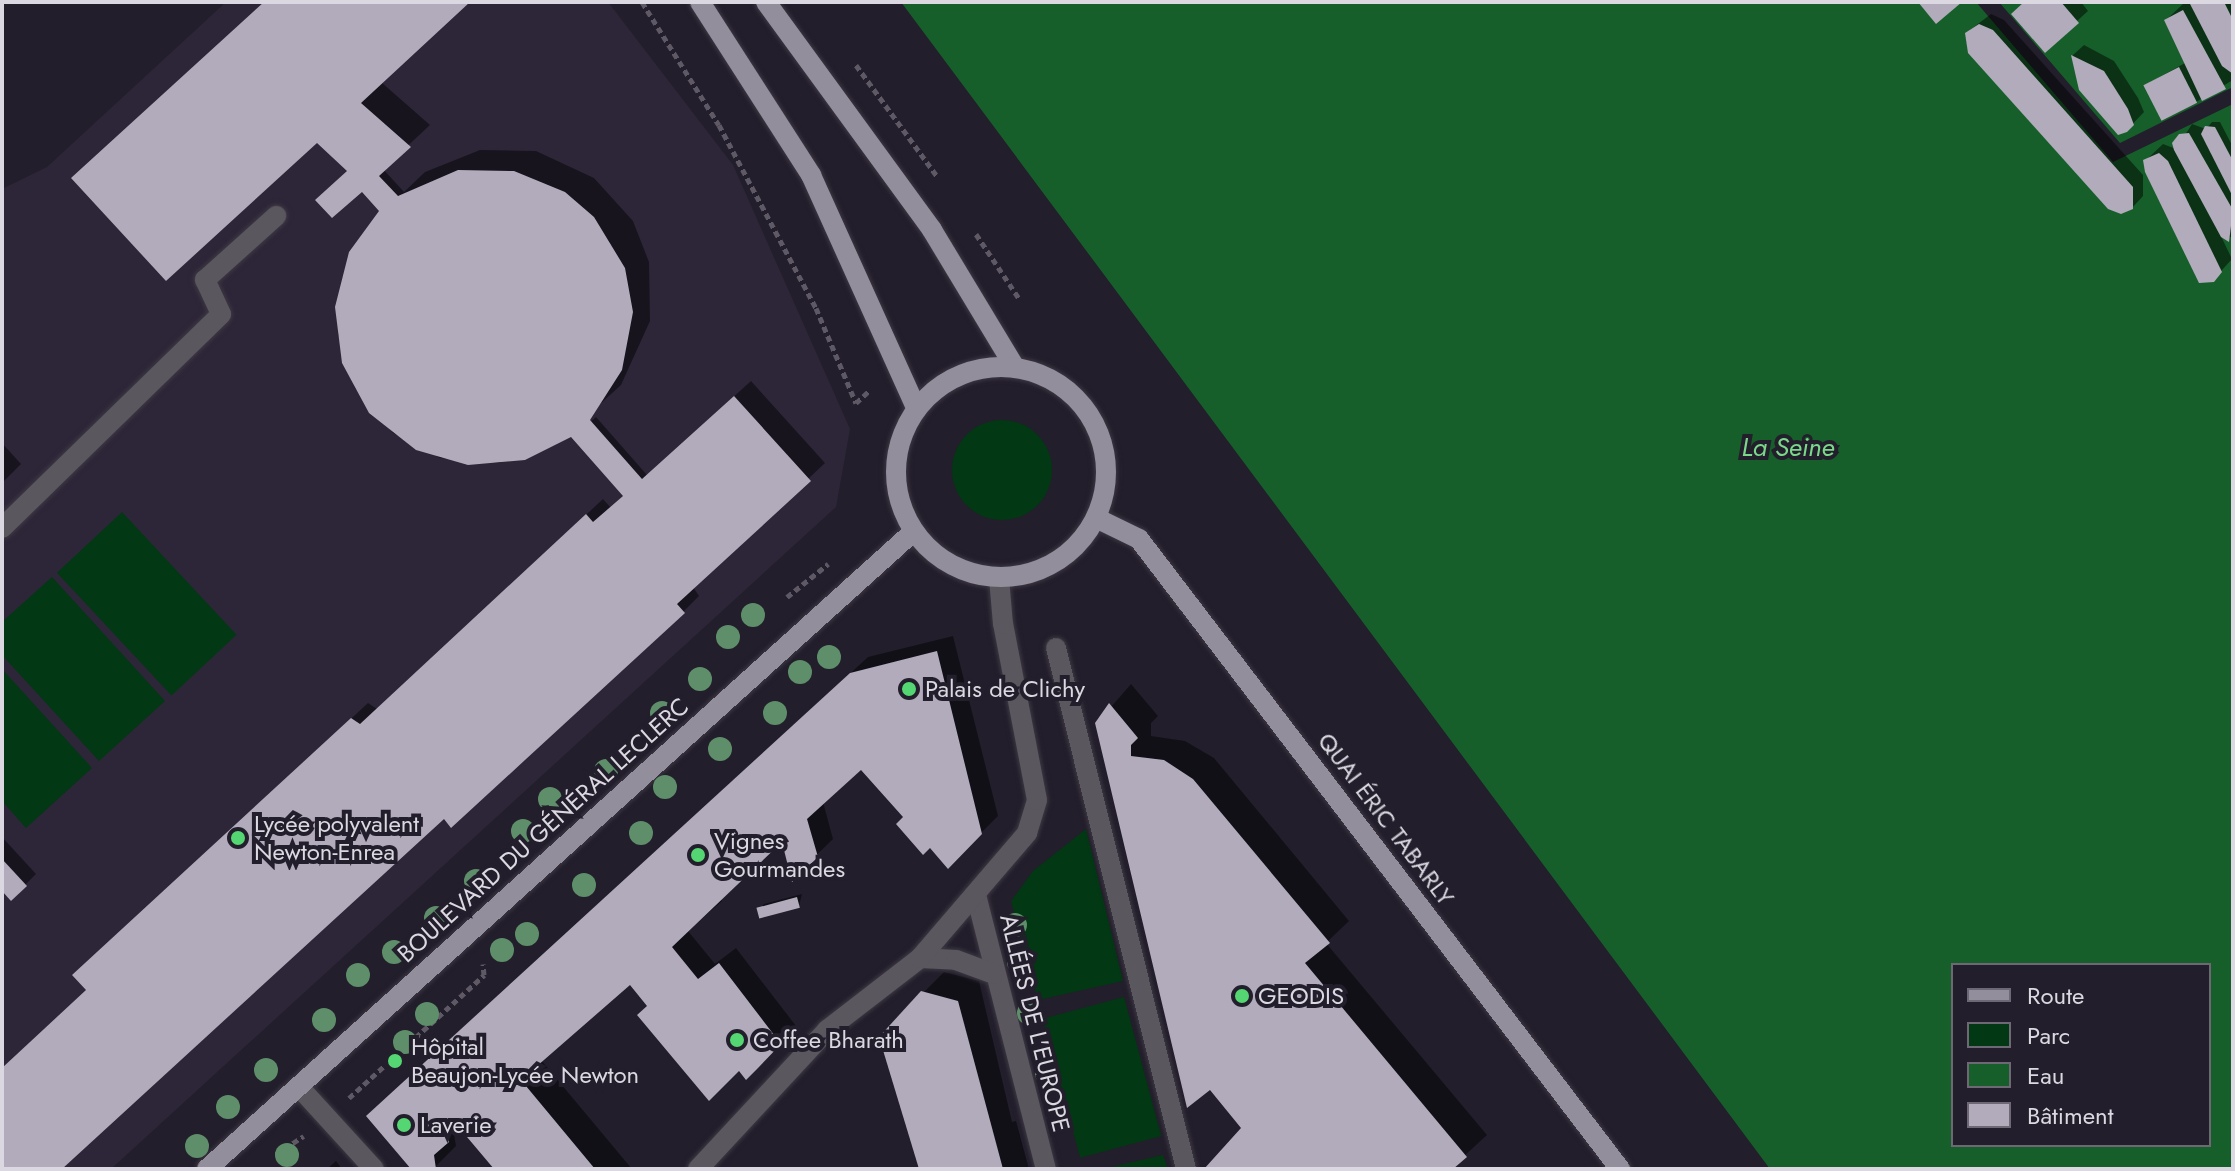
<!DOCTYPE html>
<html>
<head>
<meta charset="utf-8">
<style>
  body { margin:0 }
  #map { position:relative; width:2235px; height:1171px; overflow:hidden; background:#231e2b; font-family:Jost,sans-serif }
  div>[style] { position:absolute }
  .built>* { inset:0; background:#2d2638 }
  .green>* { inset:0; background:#023813; transform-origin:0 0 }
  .round { border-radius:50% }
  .water>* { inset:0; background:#175f2a }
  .pier>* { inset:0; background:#231e2b }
  .shadow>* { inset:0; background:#0007 }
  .building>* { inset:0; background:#b1abbc; transform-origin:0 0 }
  .path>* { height:5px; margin-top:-2.5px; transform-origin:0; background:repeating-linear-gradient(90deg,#5e5965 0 6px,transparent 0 10px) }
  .roads { filter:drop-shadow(0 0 2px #3d3844) drop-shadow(0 0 2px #3d3844) }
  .minor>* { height:20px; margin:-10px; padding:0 10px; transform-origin:10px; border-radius:10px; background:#5a575e }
  .major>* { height:20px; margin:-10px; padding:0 10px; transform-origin:10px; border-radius:10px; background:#938e9c }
  .major>.ring { margin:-10px; padding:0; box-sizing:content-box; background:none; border:20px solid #938e9c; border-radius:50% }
  .trees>* { width:24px; height:24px; margin:-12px; border-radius:50%; background:#5e8f6a }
  .dots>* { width:22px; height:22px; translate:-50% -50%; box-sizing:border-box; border:4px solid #231e2b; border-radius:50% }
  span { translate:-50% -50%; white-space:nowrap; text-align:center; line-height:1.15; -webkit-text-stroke:8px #231e2b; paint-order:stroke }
  .poi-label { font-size:24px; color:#dbd8e1 }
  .left { translate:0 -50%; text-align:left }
  .street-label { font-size:24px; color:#dbd8e1 }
  .water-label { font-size:26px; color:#7bd88b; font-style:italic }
  .frame { position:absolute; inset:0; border:4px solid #dbd8e1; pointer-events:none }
  .legend { position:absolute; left:1951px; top:963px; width:260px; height:184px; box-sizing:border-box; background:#231e2b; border:2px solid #6d6874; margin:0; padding:10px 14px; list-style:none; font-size:24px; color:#dbd8e1 }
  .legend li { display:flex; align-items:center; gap:16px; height:40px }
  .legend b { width:40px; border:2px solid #6d6874 }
</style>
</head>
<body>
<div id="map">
  <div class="built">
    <div style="clip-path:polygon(226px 2px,608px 2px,733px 165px,850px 429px,836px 507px,111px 1169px,2px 1169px,2px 189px,47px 167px)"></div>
  </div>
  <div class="green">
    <div class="round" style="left:952px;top:420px;width:100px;height:100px"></div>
    <div style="left:122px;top:512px;width:168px;height:89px;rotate:47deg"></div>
    <div style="clip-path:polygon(52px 577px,165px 701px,99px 761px,2px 655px,2px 622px)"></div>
    <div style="clip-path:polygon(2px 669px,92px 768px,26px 828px,2px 801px)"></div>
    <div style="clip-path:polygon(1086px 829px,1123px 981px,1038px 1000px,1011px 901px,1033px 871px)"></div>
    <div style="left:1124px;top:997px;width:144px;height:84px;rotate:75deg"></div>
    <div style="clip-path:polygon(1163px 1155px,1168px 1169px,1102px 1169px)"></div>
  </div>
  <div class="water">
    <div style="clip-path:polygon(evenodd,901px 2px,2232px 2px,2233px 1169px,1770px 1169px,901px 2px,1953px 965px,2209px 965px,2209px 1145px,1953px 1145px,1953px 965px)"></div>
  </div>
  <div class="pier">
    <div style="clip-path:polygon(1976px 2px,1999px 2px,2120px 143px,2233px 87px,2233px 104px,2113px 162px)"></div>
  </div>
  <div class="shadow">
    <div style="clip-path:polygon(265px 2px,467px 2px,381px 82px,430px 125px,383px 169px,404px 192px,425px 172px,480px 150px,536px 151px,594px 178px,633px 221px,649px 262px,650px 321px,621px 385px,555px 445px,499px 463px,440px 458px,393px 433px,355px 388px,338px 335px,342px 279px,366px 229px,399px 197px,349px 170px)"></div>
    <div style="clip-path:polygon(2026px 2px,2081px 2px,2088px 11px,2077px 21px)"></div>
    <div style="clip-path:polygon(2185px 2px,2233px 2px,2233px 80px,2196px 102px,2145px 85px,2185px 63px,2166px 20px)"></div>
    <div style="clip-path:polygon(1991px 14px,2004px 20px,2143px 175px,2143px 196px,2132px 208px,1970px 52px,1970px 30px)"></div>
    <div style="clip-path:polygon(2084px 45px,2114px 61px,2138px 98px,2144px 112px,2126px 131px,2081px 89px,2073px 55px)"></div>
    <div style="clip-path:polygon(2212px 122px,2220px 122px,2233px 147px,2233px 238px,2220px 234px,2232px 259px,2213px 280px,2145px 161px,2163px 144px,2176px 149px,2192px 124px,2206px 129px)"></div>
    <div style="clip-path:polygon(751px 381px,825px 463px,693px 587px,699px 596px,683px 612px,444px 816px,59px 1169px,2px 1169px,2px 1069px,88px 990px,91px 959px,368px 703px,377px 709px,603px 499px,611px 508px,624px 495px,574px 437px,596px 417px,647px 475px)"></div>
    <div style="clip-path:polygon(2px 443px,21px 464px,2px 483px)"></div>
    <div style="clip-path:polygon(953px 636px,998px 816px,948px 866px,861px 768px,823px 802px,833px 839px,793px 878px,783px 838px,717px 896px,722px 901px,688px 931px,715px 964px,736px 948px,796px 1026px,774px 1049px,739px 1068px,649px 1005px,630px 982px,541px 1060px,632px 1169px,497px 1169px,462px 1127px,454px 1134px,456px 1146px,435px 1167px,414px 1169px,389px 1096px,868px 657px)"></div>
    <div style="clip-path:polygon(1131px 684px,1158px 716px,1151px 723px,1151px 736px,1185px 741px,1214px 758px,1349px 921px,1326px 943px,1487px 1135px,1450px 1169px,1206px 1169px,1244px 1128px,1097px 723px)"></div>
    <div style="clip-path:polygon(2px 837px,36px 874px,25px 885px,2px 888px)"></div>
    <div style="clip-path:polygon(802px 894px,799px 906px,759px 910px,764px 904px)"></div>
    <div style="clip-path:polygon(944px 972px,979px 981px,1012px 1122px,1016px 1121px,1029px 1169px,921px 1169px,923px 993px)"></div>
    <div style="clip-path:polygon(336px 1161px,342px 1169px,327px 1169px)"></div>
  </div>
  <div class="building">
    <div style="clip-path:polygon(264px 2px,470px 2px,361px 103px,411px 147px,379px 176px,398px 196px,458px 170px,514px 171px,565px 192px,594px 217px,625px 268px,633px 312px,622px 370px,590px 420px,642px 479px,734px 396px,811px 481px,677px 604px,685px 613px,451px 828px,444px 819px,62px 1169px,2px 1169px,2px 1068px,86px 990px,72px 975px,351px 718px,360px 724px,586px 514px,593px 522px,623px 496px,571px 437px,525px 460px,468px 465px,416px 450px,369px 413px,342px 363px,335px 307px,349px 252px,379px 211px,362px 192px,332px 218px,315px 200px,347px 171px,317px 143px,166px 281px,71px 178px)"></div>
    <div style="clip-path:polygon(1918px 2px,1962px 2px,1936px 24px)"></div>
    <div style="clip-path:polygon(2024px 2px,2061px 2px,2079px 23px,2045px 53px,2011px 14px)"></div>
    <div style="clip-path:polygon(2189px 2px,2224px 2px,2233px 20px,2233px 74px,2222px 66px)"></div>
    <div style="clip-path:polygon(2183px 10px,2226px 89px,2202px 101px,2164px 20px)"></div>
    <div style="clip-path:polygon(1979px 24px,1993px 30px,2133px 187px,2133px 209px,2121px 214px,2108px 209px,1968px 53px,1965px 33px)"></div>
    <div style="clip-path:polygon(2071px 55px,2104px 71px,2128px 109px,2134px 125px,2127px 132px,2118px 135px,2079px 90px)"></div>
    <div style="left:2179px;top:67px;width:40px;height:40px;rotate:63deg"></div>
    <div style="clip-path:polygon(2205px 126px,2215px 127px,2233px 161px,2233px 197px,2201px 134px)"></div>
    <div style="clip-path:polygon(2189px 133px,2233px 210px,2229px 242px,2221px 237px,2174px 150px,2172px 143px,2179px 134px)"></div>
    <div style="clip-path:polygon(2159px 153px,2168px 161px,2222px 272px,2214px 282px,2199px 283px,2145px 172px,2143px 160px)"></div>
    <div style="clip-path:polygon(937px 651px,982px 834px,948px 869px,930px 848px,923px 855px,896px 824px,903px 817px,861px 770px,807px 819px,818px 857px,792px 882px,782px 842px,672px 947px,698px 979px,719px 963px,781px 1044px,758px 1068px,746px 1080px,739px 1071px,709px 1101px,637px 1015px,647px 1006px,630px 985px,521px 1080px,595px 1169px,494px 1169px,451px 1118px,444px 1123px,449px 1142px,434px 1155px,436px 1169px,411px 1169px,366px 1116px,850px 673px)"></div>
    <div style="clip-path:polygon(1109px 703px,1138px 738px,1131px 745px,1131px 756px,1164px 760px,1193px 779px,1330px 943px,1305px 963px,1467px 1157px,1453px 1169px,1204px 1169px,1241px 1128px,1210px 1090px,1187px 1108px,1095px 723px)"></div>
    <div style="clip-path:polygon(2px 859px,27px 886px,11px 901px,2px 891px)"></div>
    <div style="left:797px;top:897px;width:11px;height:42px;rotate:75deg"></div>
    <div style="clip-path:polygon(921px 991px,958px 1001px,1003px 1169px,919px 1169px,879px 1037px)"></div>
  </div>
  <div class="path">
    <div style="left:642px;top:2px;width:145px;rotate:58deg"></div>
    <div style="left:719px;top:125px;width:207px;rotate:62.1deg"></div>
    <div style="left:816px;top:308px;width:103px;rotate:67.2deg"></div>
    <div style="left:856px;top:403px;width:18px;rotate:-43deg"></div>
    <div style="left:856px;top:65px;width:137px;rotate:53.9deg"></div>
    <div style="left:976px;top:234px;width:79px;rotate:56.3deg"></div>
    <div style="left:787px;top:597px;width:53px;rotate:-38.8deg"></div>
    <div style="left:349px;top:1098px;width:183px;rotate:-42.3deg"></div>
    <div style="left:484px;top:975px;width:11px;rotate:-95deg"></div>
    <div style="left:276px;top:1154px;width:33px;rotate:-33deg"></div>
  </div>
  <div class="roads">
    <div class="minor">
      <div style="left:2px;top:528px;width:306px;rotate:-44.3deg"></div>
      <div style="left:221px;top:314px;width:38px;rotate:-115deg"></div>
      <div style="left:205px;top:280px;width:96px;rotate:-42deg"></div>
      <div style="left:1056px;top:648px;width:537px;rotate:75.99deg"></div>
      <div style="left:976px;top:895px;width:283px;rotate:75.7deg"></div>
      <div style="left:920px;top:958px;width:36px;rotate:3deg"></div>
      <div style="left:956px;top:960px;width:40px;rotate:20.2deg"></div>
      <div style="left:299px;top:1087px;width:111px;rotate:47.6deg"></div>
      <div style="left:698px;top:1169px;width:190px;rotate:-47.1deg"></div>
      <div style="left:827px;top:1030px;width:118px;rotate:-37.7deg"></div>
      <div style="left:920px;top:958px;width:165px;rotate:-49.4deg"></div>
      <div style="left:1027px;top:833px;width:34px;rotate:-73deg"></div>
      <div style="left:1037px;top:800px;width:179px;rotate:-100.9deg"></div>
      <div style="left:1003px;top:624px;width:46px;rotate:-95deg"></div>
    </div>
    <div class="major">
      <div style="left:700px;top:2px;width:206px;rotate:57.3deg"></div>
      <div style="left:811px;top:175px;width:256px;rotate:65.7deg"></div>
      <div style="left:766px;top:2px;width:282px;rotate:53.9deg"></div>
      <div style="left:932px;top:230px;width:159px;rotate:58.9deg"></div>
      <div class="ring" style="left:896px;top:367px;width:190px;height:190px"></div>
      <div style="left:1096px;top:518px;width:48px;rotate:26deg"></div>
      <div style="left:1139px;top:539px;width:793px;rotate:52.64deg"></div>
      <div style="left:207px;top:1169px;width:952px;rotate:-42.06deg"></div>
    </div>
  </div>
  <div class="trees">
    <div style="left:753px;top:615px"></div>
    <div style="left:728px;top:637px"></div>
    <div style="left:829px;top:657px"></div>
    <div style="left:800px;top:672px"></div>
    <div style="left:700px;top:679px"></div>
    <div style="left:662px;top:713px"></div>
    <div style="left:775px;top:713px"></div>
    <div style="left:720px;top:749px"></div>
    <div style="left:606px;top:771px"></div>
    <div style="left:665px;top:787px"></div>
    <div style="left:550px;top:799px"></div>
    <div style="left:523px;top:831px"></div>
    <div style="left:641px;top:833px"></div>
    <div style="left:476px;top:881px"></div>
    <div style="left:584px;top:885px"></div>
    <div style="left:436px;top:918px"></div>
    <div style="left:1015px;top:925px"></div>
    <div style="left:527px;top:934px"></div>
    <div style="left:502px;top:950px"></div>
    <div style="left:394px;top:952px"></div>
    <div style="left:1019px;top:962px"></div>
    <div style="left:358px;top:975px"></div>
    <div style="left:1029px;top:1013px"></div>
    <div style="left:427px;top:1014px"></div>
    <div style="left:324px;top:1020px"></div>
    <div style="left:405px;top:1042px"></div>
    <div style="left:266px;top:1070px"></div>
    <div style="left:1047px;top:1073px"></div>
    <div style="left:228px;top:1107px"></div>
    <div style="left:197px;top:1146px"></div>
    <div style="left:287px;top:1155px"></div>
  </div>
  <div class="dots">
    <div style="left:909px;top:689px;background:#54d672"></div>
    <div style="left:238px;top:838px;background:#54d672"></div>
    <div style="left:698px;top:855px;background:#54d672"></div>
    <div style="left:1242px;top:996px;background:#54d672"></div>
    <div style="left:737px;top:1040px;background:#54d672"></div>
    <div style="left:395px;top:1061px;background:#54d672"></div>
    <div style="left:404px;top:1125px;background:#54d672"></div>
  </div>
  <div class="poi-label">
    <span class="left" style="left:925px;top:689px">Palais de Clichy</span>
    <span class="left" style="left:254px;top:838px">Lycée polyvalent<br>Newton-Enrea</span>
    <span class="left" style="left:714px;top:855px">Vignes<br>Gourmandes</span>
    <span class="left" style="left:1258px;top:996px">GEODIS</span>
    <span class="left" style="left:753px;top:1040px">Coffee Bharath</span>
    <span class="left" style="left:411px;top:1061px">Hôpital<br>Beaujon-Lycée Newton</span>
    <span class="left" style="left:420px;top:1125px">Laverie</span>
  </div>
  <div class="street-label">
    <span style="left:1386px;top:819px;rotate:53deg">QUAI ÉRIC TABARLY</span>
    <span style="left:543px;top:830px;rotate:-42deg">BOULEVARD DU GÉNÉRAL LECLERC</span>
    <span style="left:1035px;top:1023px;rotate:76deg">ALLÉES DE L'EUROPE</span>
  </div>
  <div class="water-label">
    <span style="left:1788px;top:448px">La Seine</span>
  </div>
  <div class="frame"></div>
  <ul class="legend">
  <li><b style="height:10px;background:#938e9c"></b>Route</li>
  <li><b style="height:22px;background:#023813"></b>Parc</li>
  <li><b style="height:22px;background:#175f2a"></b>Eau</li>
  <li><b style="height:22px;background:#b1abbc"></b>Bâtiment</li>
  </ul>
</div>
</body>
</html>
